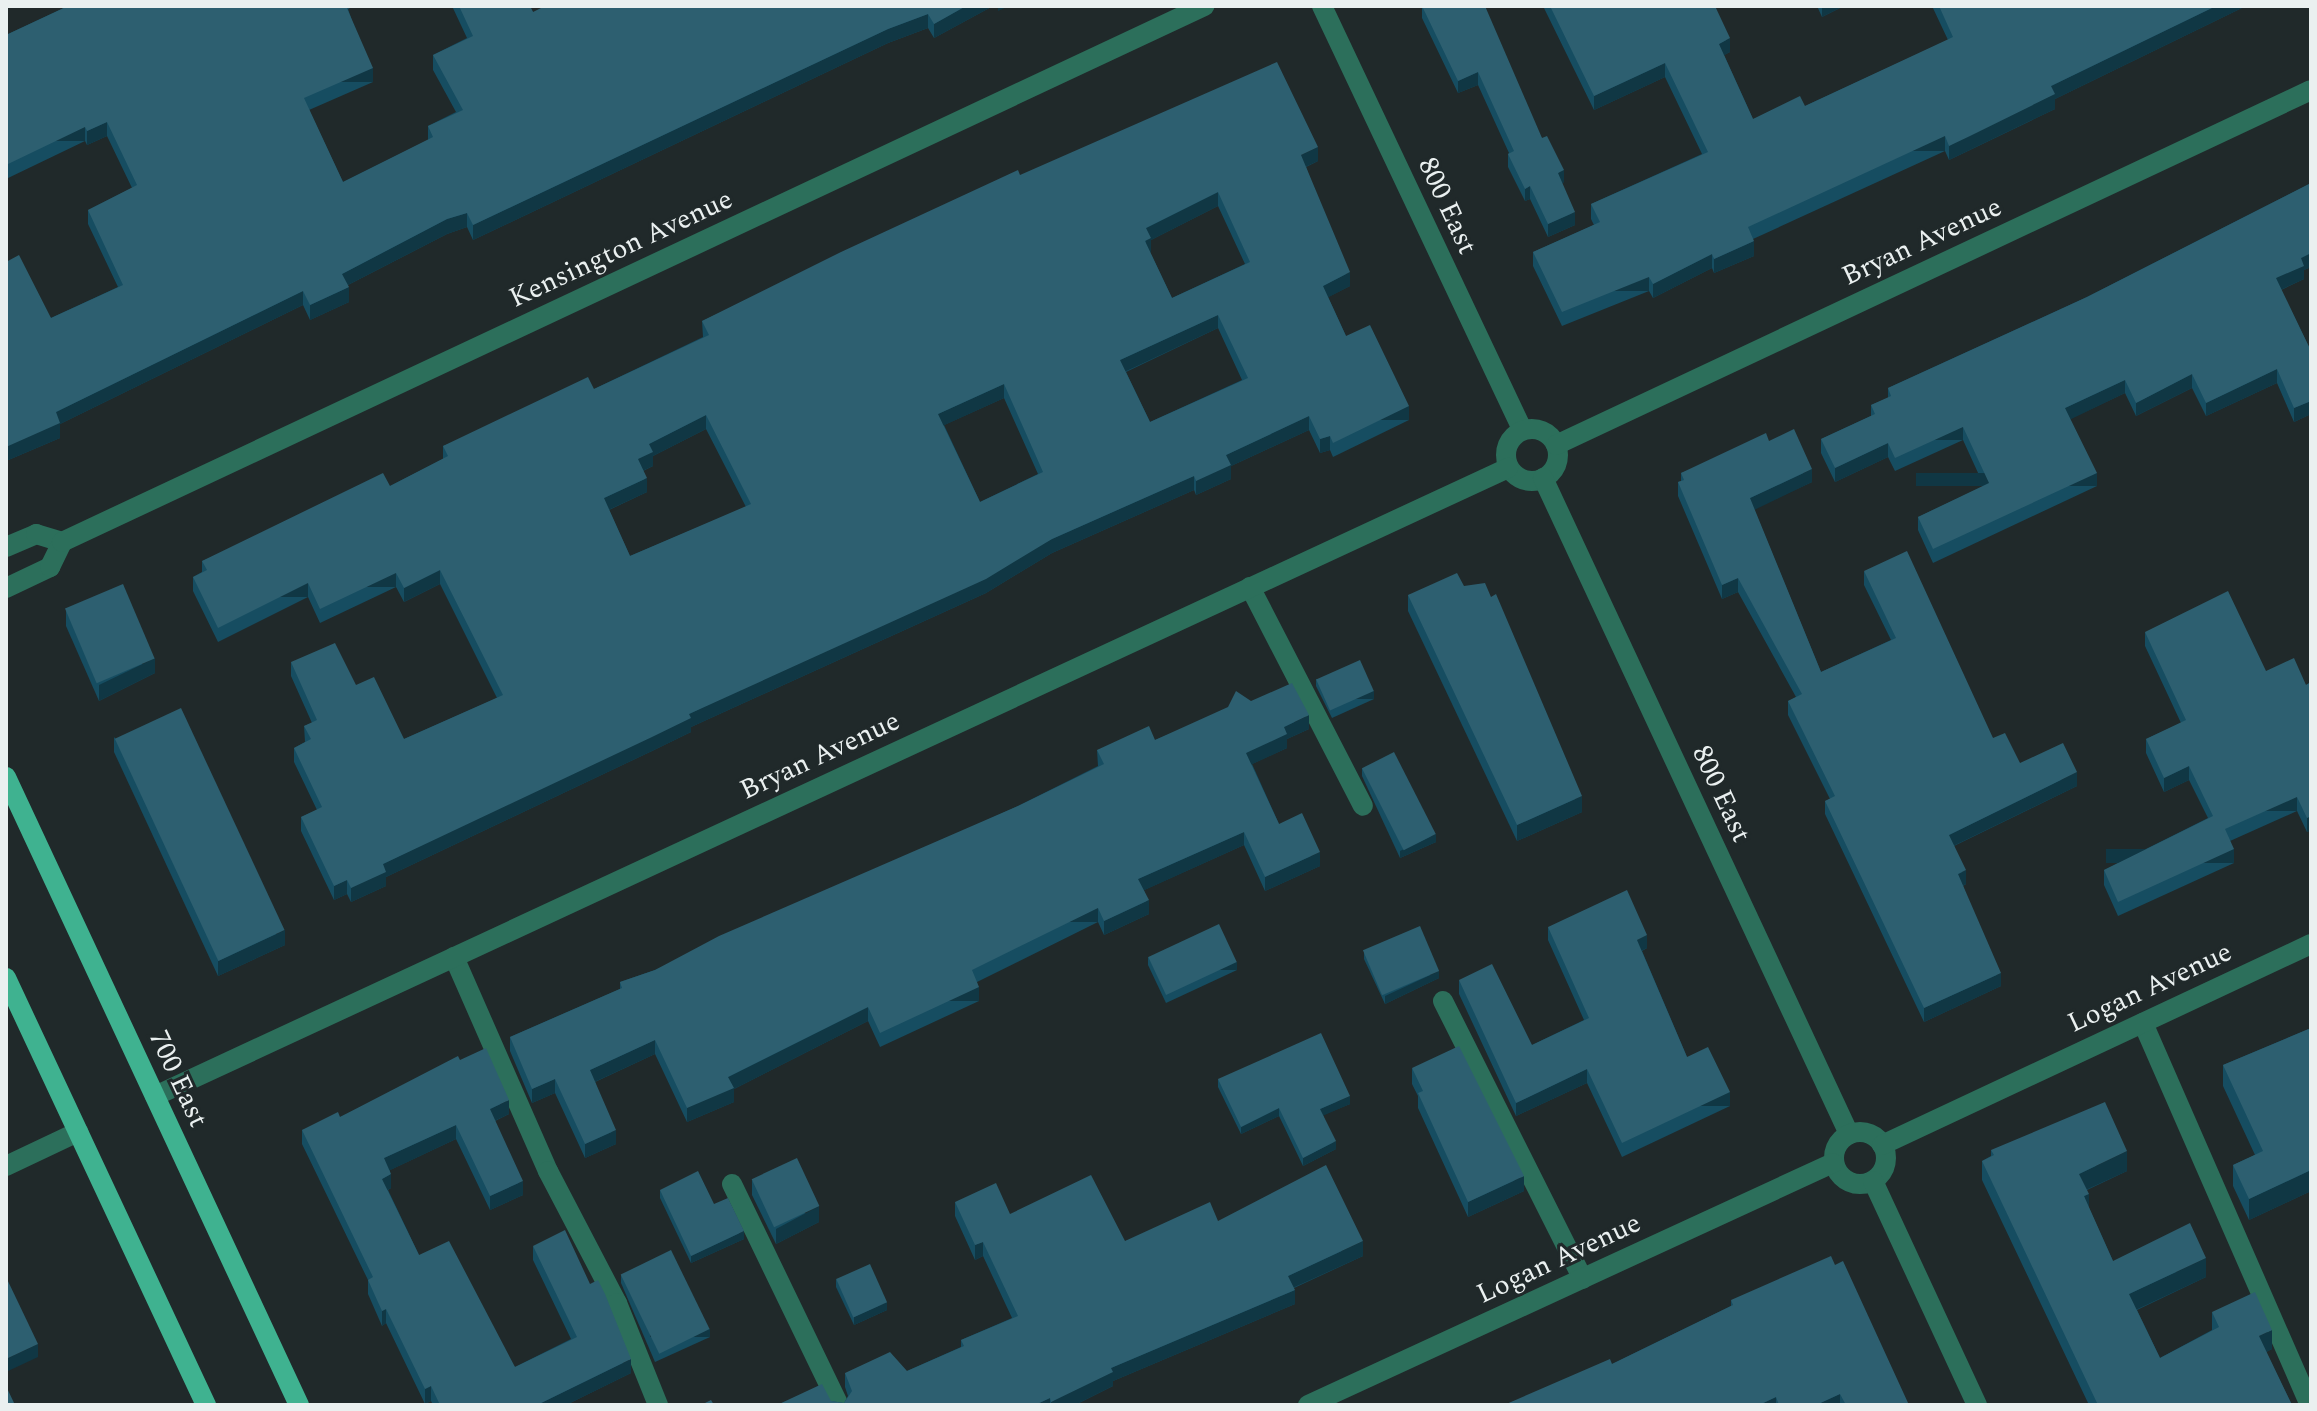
<!DOCTYPE html>
<html>
<head>
<meta charset="utf-8">
<style>
  body { margin:0 }
  #map { position:relative; width:2317px; height:1411px; overflow:hidden; background:#20292a; font-family:Spectral,serif }
  div>[style] { position:absolute }
  .minor>* { height:20px; margin:-10px; padding:0 10px; transform-origin:10px; border-radius:10px; background:#2c6f5b }
  .minor>.ring { margin:-10px; padding:0; box-sizing:content-box; background:none; border:20px solid #2c6f5b; border-radius:50% }
  .major>* { height:20px; margin:-10px; padding:0 10px; transform-origin:10px; border-radius:10px; background:#3fb290 }
  .wall>* { inset:0; background:#164d61 }
  .shaded-wall>* { inset:0; background:#103744; transform-origin:0 0 }
  .building>* { inset:0; background:#2d5f70; transform-origin:0 0 }
  span { translate:-50% -50%; white-space:nowrap; text-align:center; line-height:1.15; -webkit-text-stroke:6px #20292a; paint-order:stroke }
  .street-label { font-size:28px; color:#eaf0f0 }
  .frame { position:absolute; inset:0; border:8px solid #eaf0f0; pointer-events:none }
</style>
</head>
<body>
<div id="map">
  <div class="minor">
    <div style="left:1322px;top:6px;width:469px;rotate:64.7deg"></div>
    <div class="ring" style="left:1506px;top:429px;width:32px;height:32px"></div>
    <div style="left:1556px;top:445px;width:834px;rotate:-25.18deg"></div>
    <div style="left:1543px;top:478px;width:724px;rotate:64.99deg"></div>
    <div style="left:6px;top:547px;width:33px;rotate:-23deg"></div>
    <div style="left:36px;top:534px;width:27px;rotate:17deg"></div>
    <div style="left:1250px;top:587px;width:246px;rotate:62.7deg"></div>
    <div style="left:6px;top:588px;width:49px;rotate:-25.5deg"></div>
    <div style="left:50px;top:567px;width:28px;rotate:-64deg"></div>
    <div style="left:62px;top:542px;width:1262px;rotate:-25.14deg"></div>
    <div style="left:454px;top:957px;width:234px;rotate:66.3deg"></div>
    <div style="left:548px;top:1171px;width:149px;rotate:62.4deg"></div>
    <div style="left:617px;top:1303px;width:110px;rotate:68.1deg"></div>
    <div style="left:1443px;top:1001px;width:311px;rotate:63.3deg"></div>
    <div style="left:2143px;top:1023px;width:417px;rotate:66.4deg"></div>
    <div style="left:155px;top:1096px;width:1492px;rotate:-24.9deg"></div>
    <div class="ring" style="left:1834px;top:1132px;width:32px;height:32px"></div>
    <div style="left:1882px;top:1145px;width:474px;rotate:-25.1deg"></div>
    <div style="left:6px;top:1166px;width:80px;rotate:-25.3deg"></div>
    <div style="left:1873px;top:1181px;width:247px;rotate:65.1deg"></div>
    <div style="left:732px;top:1184px;width:246px;rotate:64.2deg"></div>
    <div style="left:1308px;top:1405px;width:578px;rotate:-24.75deg"></div>
  </div>
  <div class="major">
    <div style="left:6px;top:777px;width:693px;rotate:64.99deg"></div>
    <div style="left:6px;top:978px;width:472px;rotate:64.9deg"></div>
  </div>
  <div class="wall">
    <div style="clip-path:polygon(68px 6px,354px 6px,348px 9px,373px 82px,309px 110px,343px 182px,428px 140px,428px 126px,456px 112px,433px 70px,433px 55px,467px 38px,452px 6px,530px 6px,533px 12px,993px 6px,934px 38px,928px 28px,888px 43px,473px 240px,467px 227px,447px 234px,348px 285px,349px 302px,310px 320px,303px 305px,60px 424px,60px 438px,6px 461px,6px 262px,51px 318px,118px 287px,88px 224px,88px 210px,132px 188px,107px 136px,87px 145px,85px 141px,6px 179px,6px 35px)"></div>
    <div style="clip-path:polygon(1422px 6px,1542px 138px,1564px 182px,1562px 183px,1575px 225px,1548px 237px,1530px 199px,1525px 201px,1508px 167px,1508px 154px,1509px 153px,1478px 85px,1458px 93px,1422px 18px)"></div>
    <div style="clip-path:polygon(1543px 6px,1715px 6px,1730px 52px,1724px 55px,1753px 119px,1805px 106px,1948px 40px,1932px 6px,2246px 6px,2055px 99px,2055px 109px,1970px 150px,1949px 160px,1945px 151px,1753px 239px,1754px 256px,1714px 273px,1712px 268px,1653px 298px,1649px 291px,1562px 326px,1533px 266px,1533px 252px,1594px 225px,1591px 219px,1591px 204px,1702px 154px,1665px 77px,1594px 110px)"></div>
    <div style="clip-path:polygon(1817px 6px,1844px 6px,1822px 17px)"></div>
    <div style="clip-path:polygon(evenodd,1318px 161px,1306px 167px,1350px 286px,1328px 297px,1346px 336px,1409px 420px,1333px 457px,1330px 450px,1320px 453px,1309px 430px,1231px 466px,1231px 479px,1196px 495px,1194px 490px,1052px 553px,986px 593px,691px 727px,691px 732px,652px 751px,386px 877px,386px 886px,351px 902px,347px 894px,334px 900px,301px 831px,301px 817px,317px 810px,294px 762px,294px 748px,305px 742px,304px 726px,312px 723px,291px 676px,291px 662px,356px 685px,404px 739px,497px 698px,440px 584px,404px 602px,396px 587px,320px 623px,308px 597px,218px 642px,193px 591px,193px 577px,202px 572px,202px 561px,390px 486px,443px 459px,443px 446px,594px 389px,703px 337px,702px 321px,1020px 175px,1318px 161px,1218px 206px,1245px 264px,1172px 298px,1150px 252px,1151px 240px,1218px 206px,1318px 161px,1218px 328px,1242px 380px,1150px 422px,1126px 372px,1218px 328px,1318px 161px,1004px 398px,1038px 474px,980px 502px,944px 425px,1004px 398px,1318px 161px,706px 429px,746px 507px,630px 556px,609px 510px,647px 492px,643px 471px,653px 466px,653px 456px,706px 429px)"></div>
    <div style="clip-path:polygon(2311px 183px,2311px 267px,2304px 270px,2304px 279px,2281px 290px,2311px 351px,2311px 414px,2294px 422px,2277px 383px,2206px 416px,2192px 388px,2136px 416px,2125px 393px,2070px 419px,2097px 486px,1933px 563px,1918px 530px,1918px 517px,1984px 486px,1963px 440px,1895px 471px,1888px 457px,1835px 482px,1821px 453px,1821px 439px,1871px 416px,1871px 405px,1888px 398px,1888px 388px,2087px 297px)"></div>
    <div style="clip-path:polygon(1769px 441px,1812px 482px,1754px 509px,1821px 672px,1891px 640px,1864px 585px,1864px 571px,1993px 738px,2020px 763px,2077px 786px,1954px 846px,1966px 884px,1963px 886px,2001px 986px,1924px 1022px,1825px 814px,1825px 801px,1830px 799px,1788px 715px,1788px 701px,1796px 697px,1738px 592px,1722px 599px,1678px 496px,1678px 482px,1681px 481px,1681px 473px)"></div>
    <div style="clip-path:polygon(1464px 586px,1582px 812px,1517px 841px,1408px 611px,1408px 595px)"></div>
    <div style="clip-path:polygon(66px 610px,155px 673px,99px 701px,66px 626px)"></div>
    <div style="clip-path:polygon(2145px 632px,2306px 685px,2311px 682px,2311px 830px,2307px 832px,2297px 811px,2230px 841px,2234px 863px,2118px 916px,2104px 885px,2104px 870px,2208px 818px,2189px 780px,2164px 792px,2146px 753px,2146px 739px,2181px 723px,2145px 646px)"></div>
    <div style="clip-path:polygon(1316px 679px,1374px 699px,1332px 718px,1316px 686px)"></div>
    <div style="clip-path:polygon(1251px 701px,1309px 729px,1287px 739px,1287px 748px,1252px 764px,1279px 824px,1320px 866px,1265px 891px,1244px 845px,1144px 890px,1149px 914px,1104px 935px,1098px 922px,977px 982px,979px 1001px,880px 1047px,868px 1021px,734px 1089px,734px 1102px,687px 1122px,655px 1054px,595px 1082px,616px 1144px,585px 1158px,555px 1093px,532px 1103px,510px 1051px,510px 1037px,620px 989px,620px 982px,655px 970px,1018px 806px,1098px 766px,1097px 750px,1155px 740px)"></div>
    <div style="clip-path:polygon(114px 737px,285px 945px,218px 976px,114px 752px)"></div>
    <div style="clip-path:polygon(1362px 768px,1436px 842px,1400px 858px,1362px 776px)"></div>
    <div style="clip-path:polygon(1548px 927px,1647px 948px,1642px 951px,1687px 1057px,1730px 1106px,1622px 1157px,1587px 1083px,1516px 1116px,1459px 994px,1459px 980px,1532px 1045px,1584px 1020px,1548px 940px)"></div>
    <div style="clip-path:polygon(1364px 952px,1439px 978px,1385px 1004px,1364px 959px)"></div>
    <div style="clip-path:polygon(1148px 957px,1237px 970px,1166px 1003px,1148px 965px)"></div>
    <div style="clip-path:polygon(2311px 1028px,2311px 1191px,2249px 1220px,2233px 1186px,2233px 1165px,2255px 1155px,2223px 1086px,2223px 1065px)"></div>
    <div style="clip-path:polygon(460px 1060px,509px 1114px,495px 1121px,523px 1195px,490px 1210px,456px 1139px,390px 1170px,391px 1188px,388px 1190px,419px 1255px,515px 1367px,571px 1339px,533px 1260px,533px 1246px,631px 1373px,566px 1405px,433px 1405px,431px 1401px,425px 1404px,386px 1323px,382px 1326px,368px 1294px,368px 1280px,302px 1144px,302px 1130px,340px 1117px)"></div>
    <div style="clip-path:polygon(1412px 1068px,1524px 1191px,1468px 1217px,1418px 1108px,1418px 1096px,1412px 1084px)"></div>
    <div style="clip-path:polygon(1218px 1079px,1350px 1104px,1323px 1115px,1336px 1149px,1303px 1166px,1279px 1116px,1241px 1134px,1218px 1087px)"></div>
    <div style="clip-path:polygon(1991px 1150px,2127px 1171px,2087px 1190px,2089px 1208px,2113px 1261px,2206px 1277px,2137px 1310px,2160px 1358px,2212px 1330px,2212px 1312px,2272px 1349px,2266px 1352px,2292px 1405px,2089px 1405px,1982px 1180px,1982px 1161px,1991px 1156px)"></div>
    <div style="clip-path:polygon(752px 1180px,819px 1222px,776px 1244px,752px 1195px)"></div>
    <div style="clip-path:polygon(660px 1190px,714px 1204px,744px 1239px,691px 1263px,660px 1198px)"></div>
    <div style="clip-path:polygon(955px 1202px,1010px 1214px,1125px 1241px,1218px 1221px,1363px 1256px,1294px 1288px,1295px 1304px,1113px 1381px,1113px 1386px,1075px 1405px,777px 1405px,831px 1401px,844px 1403px,848px 1396px,845px 1387px,845px 1373px,907px 1371px,961px 1347px,961px 1340px,1012px 1318px,983px 1256px,975px 1260px,955px 1216px)"></div>
    <div style="clip-path:polygon(621px 1275px,710px 1337px,655px 1362px,621px 1283px)"></div>
    <div style="clip-path:polygon(836px 1279px,887px 1310px,854px 1325px,836px 1287px)"></div>
    <div style="clip-path:polygon(1731px 1300px,1909px 1405px,1504px 1405px,1612px 1364px,1731px 1306px)"></div>
  </div>
  <div class="shaded-wall">
    <div style="clip-path:polygon(966px 6px,993px 6px,934px 38px,934px 24px)"></div>
    <div style="clip-path:polygon(998px 6px,1009px 6px,998px 11px)"></div>
    <div style="clip-path:polygon(1822px 6px,1844px 6px,1822px 17px)"></div>
    <div style="clip-path:polygon(2216px 6px,2246px 6px,2055px 99px,2055px 109px,1949px 160px,1949px 146px,2051px 86px)"></div>
    <div style="clip-path:polygon(928px 14px,928px 28px,888px 43px,473px 240px,473px 225px,888px 29px)"></div>
    <div style="clip-path:polygon(1730px 38px,1730px 52px,1719px 58px,1719px 44px)"></div>
    <div style="clip-path:polygon(1665px 63px,1665px 77px,1594px 110px,1594px 96px)"></div>
    <div style="left:373px;top:68px;width:14px;height:75px;rotate:90deg"></div>
    <div style="clip-path:polygon(1478px 72px,1478px 85px,1458px 93px,1458px 81px)"></div>
    <div style="clip-path:polygon(107px 122px,107px 136px,87px 145px,87px 131px)"></div>
    <div style="left:85px;top:127px;width:14px;height:88px;rotate:90deg"></div>
    <div style="left:1945px;top:136px;width:15px;height:217px;rotate:90deg"></div>
    <div style="clip-path:polygon(1318px 147px,1318px 161px,1301px 169px,1301px 155px)"></div>
    <div style="clip-path:polygon(1564px 170px,1564px 182px,1558px 186px,1558px 173px)"></div>
    <div style="clip-path:polygon(1530px 186px,1530px 199px,1525px 201px,1525px 189px)"></div>
    <div style="clip-path:polygon(1218px 192px,1218px 206px,1151px 240px,1151px 252px,1145px 255px,1146px 228px)"></div>
    <div style="clip-path:polygon(1575px 212px,1575px 225px,1548px 237px,1548px 224px)"></div>
    <div style="clip-path:polygon(467px 213px,467px 227px,447px 234px,342px 288px,342px 274px,447px 219px)"></div>
    <div style="clip-path:polygon(1754px 241px,1754px 256px,1714px 273px,1714px 259px)"></div>
    <div style="clip-path:polygon(2311px 253px,2311px 267px,2304px 270px,2304px 279px,2276px 292px,2276px 278px,2301px 258px)"></div>
    <div style="clip-path:polygon(1712px 254px,1712px 268px,1653px 298px,1653px 284px)"></div>
    <div style="clip-path:polygon(1350px 272px,1350px 286px,1323px 300px,1323px 286px)"></div>
    <div style="left:1649px;top:277px;width:14px;height:94px;rotate:90deg"></div>
    <div style="clip-path:polygon(349px 287px,349px 302px,310px 320px,310px 305px)"></div>
    <div style="clip-path:polygon(303px 291px,303px 305px,60px 424px,60px 438px,6px 461px,6px 447px,56px 412px)"></div>
    <div style="clip-path:polygon(1218px 315px,1218px 328px,1120px 374px,1120px 360px)"></div>
    <div style="clip-path:polygon(2277px 369px,2277px 383px,2206px 416px,2206px 403px)"></div>
    <div style="clip-path:polygon(2192px 374px,2192px 388px,2136px 416px,2136px 403px)"></div>
    <div style="clip-path:polygon(2125px 380px,2125px 393px,2065px 422px,2065px 408px)"></div>
    <div style="clip-path:polygon(1004px 384px,1004px 398px,938px 428px,938px 414px)"></div>
    <div style="clip-path:polygon(2311px 401px,2311px 414px,2294px 422px,2294px 408px)"></div>
    <div style="left:1409px;top:406px;width:14px;height:85px;rotate:90deg"></div>
    <div style="clip-path:polygon(706px 415px,706px 429px,653px 456px,653px 466px,638px 473px,638px 459px,649px 444px)"></div>
    <div style="clip-path:polygon(1309px 416px,1309px 430px,1231px 466px,1231px 479px,1196px 495px,1196px 481px,1226px 455px)"></div>
    <div style="left:1963px;top:427px;width:13px;height:75px;rotate:90deg"></div>
    <div style="clip-path:polygon(1330px 436px,1330px 450px,1320px 453px,1320px 439px)"></div>
    <div style="clip-path:polygon(1888px 443px,1888px 457px,1835px 482px,1835px 468px)"></div>
    <div style="clip-path:polygon(1812px 469px,1812px 482px,1750px 512px,1750px 498px)"></div>
    <div style="left:2097px;top:473px;width:13px;height:181px;rotate:90deg"></div>
    <div style="clip-path:polygon(1194px 476px,1194px 490px,1052px 553px,986px 593px,691px 727px,691px 732px,652px 751px,386px 877px,386px 886px,351px 902px,351px 888px,383px 864px,689px 714px,1052px 539px)"></div>
    <div style="clip-path:polygon(647px 478px,647px 492px,604px 512px,604px 498px)"></div>
    <div style="clip-path:polygon(440px 570px,440px 584px,404px 602px,404px 588px)"></div>
    <div style="left:396px;top:573px;width:14px;height:84px;rotate:90deg"></div>
    <div style="clip-path:polygon(1738px 578px,1738px 592px,1722px 599px,1722px 585px)"></div>
    <div style="left:308px;top:583px;width:14px;height:101px;rotate:90deg"></div>
    <div style="clip-path:polygon(155px 658px,155px 673px,99px 701px,99px 685px)"></div>
    <div style="left:1374px;top:691px;width:8px;height:46px;rotate:90deg"></div>
    <div style="clip-path:polygon(1309px 715px,1309px 729px,1287px 739px,1287px 748px,1246px 767px,1246px 753px,1284px 727px)"></div>
    <div style="clip-path:polygon(2189px 766px,2189px 780px,2164px 792px,2164px 778px)"></div>
    <div style="clip-path:polygon(2077px 772px,2077px 786px,1949px 848px,1949px 835px)"></div>
    <div style="clip-path:polygon(1582px 796px,1582px 812px,1517px 841px,1517px 825px)"></div>
    <div style="left:2297px;top:797px;width:14px;height:79px;rotate:90deg"></div>
    <div style="clip-path:polygon(2311px 816px,2311px 830px,2307px 832px,2307px 818px)"></div>
    <div style="clip-path:polygon(1244px 832px,1244px 845px,1138px 893px,1138px 879px)"></div>
    <div style="clip-path:polygon(1436px 834px,1436px 842px,1400px 858px,1400px 851px)"></div>
    <div style="left:2234px;top:849px;width:14px;height:128px;rotate:90deg"></div>
    <div style="clip-path:polygon(1320px 852px,1320px 866px,1265px 891px,1265px 877px)"></div>
    <div style="clip-path:polygon(1966px 870px,1966px 884px,1958px 888px,1958px 874px)"></div>
    <div style="clip-path:polygon(347px 880px,347px 894px,334px 900px,334px 886px)"></div>
    <div style="clip-path:polygon(1149px 900px,1149px 914px,1104px 935px,1104px 921px)"></div>
    <div style="left:1098px;top:908px;width:14px;height:140px;rotate:90deg"></div>
    <div style="clip-path:polygon(285px 930px,285px 945px,218px 976px,218px 961px)"></div>
    <div style="clip-path:polygon(1647px 935px,1647px 948px,1637px 953px,1637px 940px)"></div>
    <div style="left:1237px;top:962px;width:8px;height:78px;rotate:90deg"></div>
    <div style="clip-path:polygon(1439px 971px,1439px 978px,1385px 1004px,1385px 996px)"></div>
    <div style="clip-path:polygon(2001px 973px,2001px 986px,1924px 1022px,1924px 1008px)"></div>
    <div style="left:979px;top:987px;width:14px;height:109px;rotate:90deg"></div>
    <div style="clip-path:polygon(868px 1007px,868px 1021px,734px 1089px,734px 1102px,687px 1122px,687px 1108px,728px 1077px)"></div>
    <div style="clip-path:polygon(655px 1040px,655px 1054px,590px 1084px,590px 1070px)"></div>
    <div style="clip-path:polygon(1587px 1069px,1587px 1083px,1516px 1116px,1516px 1103px)"></div>
    <div style="clip-path:polygon(555px 1079px,555px 1093px,532px 1103px,532px 1089px)"></div>
    <div style="left:1730px;top:1092px;width:14px;height:119px;rotate:90deg"></div>
    <div style="clip-path:polygon(1350px 1096px,1350px 1104px,1320px 1117px,1320px 1109px)"></div>
    <div style="clip-path:polygon(509px 1100px,509px 1114px,490px 1123px,490px 1109px)"></div>
    <div style="clip-path:polygon(1279px 1108px,1279px 1116px,1241px 1134px,1241px 1127px)"></div>
    <div style="clip-path:polygon(456px 1125px,456px 1139px,384px 1173px,384px 1158px)"></div>
    <div style="clip-path:polygon(616px 1130px,616px 1144px,585px 1158px,585px 1144px)"></div>
    <div style="clip-path:polygon(1336px 1141px,1336px 1149px,1303px 1166px,1303px 1158px)"></div>
    <div style="clip-path:polygon(2127px 1151px,2127px 1171px,2079px 1193px,2079px 1174px)"></div>
    <div style="clip-path:polygon(2311px 1170px,2311px 1191px,2249px 1220px,2249px 1199px)"></div>
    <div style="clip-path:polygon(391px 1174px,391px 1188px,382px 1193px,382px 1179px)"></div>
    <div style="clip-path:polygon(1524px 1176px,1524px 1191px,1468px 1217px,1468px 1202px)"></div>
    <div style="clip-path:polygon(523px 1181px,523px 1195px,490px 1210px,490px 1196px)"></div>
    <div style="clip-path:polygon(2089px 1194px,2089px 1214px,2084px 1196px)"></div>
    <div style="clip-path:polygon(819px 1206px,819px 1222px,776px 1244px,776px 1229px)"></div>
    <div style="clip-path:polygon(744px 1231px,744px 1239px,691px 1263px,691px 1256px)"></div>
    <div style="clip-path:polygon(1363px 1241px,1363px 1256px,1288px 1290px,1288px 1276px)"></div>
    <div style="clip-path:polygon(983px 1242px,983px 1256px,975px 1260px,975px 1245px)"></div>
    <div style="clip-path:polygon(2206px 1258px,2206px 1277px,2129px 1313px,2129px 1294px)"></div>
    <div style="clip-path:polygon(1295px 1290px,1295px 1304px,1113px 1381px,1113px 1386px,1075px 1405px,1051px 1405px,1051px 1402px,1111px 1368px)"></div>
    <div style="clip-path:polygon(887px 1302px,887px 1310px,854px 1325px,854px 1317px)"></div>
    <div style="clip-path:polygon(386px 1309px,386px 1323px,382px 1326px,382px 1311px)"></div>
    <div style="left:710px;top:1329px;width:8px;height:60px;rotate:90deg"></div>
    <div style="clip-path:polygon(2272px 1330px,2272px 1349px,2259px 1356px,2259px 1336px)"></div>
    <div style="clip-path:polygon(38px 1344px,38px 1357px,6px 1372px,6px 1359px)"></div>
    <div style="clip-path:polygon(631px 1359px,631px 1373px,566px 1405px,537px 1405px)"></div>
    <div style="clip-path:polygon(431px 1386px,431px 1401px,425px 1404px,425px 1389px)"></div>
    <div style="clip-path:polygon(1840px 1394px,1840px 1405px,1816px 1405px)"></div>
    <div style="clip-path:polygon(1776px 1397px,1776px 1405px,1759px 1405px)"></div>
    <div style="clip-path:polygon(1050px 1398px,1050px 1405px,1035px 1405px)"></div>
  </div>
  <div class="building">
    <div style="clip-path:polygon(68px 6px,346px 6px,373px 68px,304px 98px,343px 182px,433px 137px,428px 126px,463px 110px,433px 55px,473px 36px,459px 6px,530px 6px,533px 12px,545px 6px,966px 6px,934px 24px,928px 14px,888px 29px,473px 225px,467px 213px,447px 219px,342px 274px,349px 287px,310px 305px,303px 291px,56px 412px,60px 423px,6px 447px,6px 262px,19px 255px,51px 318px,123px 285px,88px 210px,137px 185px,107px 122px,87px 131px,85px 127px,6px 165px,6px 35px)"></div>
    <div style="clip-path:polygon(1422px 6px,1485px 6px,1542px 138px,1547px 136px,1564px 170px,1558px 173px,1575px 212px,1548px 224px,1530px 186px,1525px 189px,1508px 154px,1514px 151px,1478px 72px,1458px 81px)"></div>
    <div style="clip-path:polygon(1550px 6px,1715px 6px,1730px 38px,1719px 44px,1753px 119px,1800px 96px,1805px 106px,1953px 37px,1939px 6px,2216px 6px,2051px 86px,2055px 94px,1970px 136px,1949px 146px,1945px 136px,1748px 227px,1754px 241px,1714px 259px,1712px 254px,1653px 284px,1649px 277px,1562px 312px,1533px 252px,1600px 222px,1591px 204px,1708px 152px,1665px 63px,1594px 96px)"></div>
    <div style="clip-path:polygon(evenodd,1277px 62px,1318px 147px,1301px 155px,1350px 272px,1323px 286px,1346px 336px,1370px 325px,1409px 406px,1333px 443px,1330px 436px,1320px 439px,1309px 416px,1226px 455px,1231px 465px,1196px 481px,1194px 476px,1052px 539px,986px 579px,689px 714px,691px 718px,652px 737px,383px 864px,386px 872px,351px 888px,347px 880px,334px 886px,301px 817px,322px 807px,294px 748px,311px 739px,304px 726px,317px 720px,291px 662px,335px 643px,356px 685px,374px 677px,404px 739px,503px 695px,440px 570px,404px 588px,396px 573px,320px 609px,308px 583px,218px 628px,193px 577px,207px 570px,202px 561px,383px 473px,390px 486px,448px 456px,443px 446px,588px 377px,594px 389px,709px 335px,702px 321px,841px 252px,1018px 170px,1020px 175px,1277px 62px,1218px 192px,1250px 262px,1172px 298px,1145px 241px,1151px 238px,1146px 228px,1218px 192px,1277px 62px,1218px 315px,1248px 378px,1150px 422px,1120px 360px,1218px 315px,1277px 62px,1004px 384px,1043px 472px,980px 502px,938px 414px,1004px 384px,1277px 62px,706px 415px,751px 504px,630px 556px,604px 498px,647px 478px,638px 459px,653px 452px,649px 444px,706px 415px)"></div>
    <div style="clip-path:polygon(2311px 183px,2311px 253px,2301px 258px,2304px 266px,2276px 278px,2311px 351px,2311px 401px,2294px 408px,2277px 369px,2206px 403px,2192px 374px,2136px 403px,2125px 380px,2065px 408px,2097px 473px,1933px 549px,1918px 517px,1989px 483px,1963px 427px,1895px 458px,1888px 443px,1835px 468px,1821px 439px,1875px 414px,1871px 405px,1891px 396px,1888px 388px,2087px 297px)"></div>
    <div style="clip-path:polygon(1794px 429px,1812px 469px,1750px 498px,1821px 672px,1896px 638px,1864px 571px,1907px 551px,1993px 738px,2005px 733px,2020px 763px,2063px 743px,2077px 772px,1949px 835px,1966px 870px,1958px 874px,2001px 973px,1924px 1008px,1825px 801px,1835px 796px,1788px 701px,1802px 694px,1738px 578px,1722px 585px,1678px 482px,1684px 480px,1681px 473px,1766px 433px,1769px 441px)"></div>
    <div style="clip-path:polygon(1457px 573px,1464px 586px,1485px 583px,1491px 597px,1496px 594px,1582px 796px,1517px 825px,1408px 595px)"></div>
    <div style="left:123px;top:584px;width:81px;height:63px;rotate:67deg"></div>
    <div style="clip-path:polygon(2228px 591px,2266px 671px,2294px 658px,2306px 685px,2311px 682px,2311px 816px,2307px 818px,2297px 797px,2225px 829px,2234px 849px,2118px 902px,2104px 870px,2213px 816px,2189px 766px,2164px 778px,2146px 739px,2186px 720px,2145px 632px)"></div>
    <div style="left:1360px;top:660px;width:34px;height:48px;rotate:66deg"></div>
    <div style="clip-path:polygon(1292px 683px,1309px 715px,1284px 727px,1287px 734px,1246px 753px,1279px 824px,1302px 813px,1320px 852px,1265px 877px,1244px 832px,1138px 879px,1149px 900px,1104px 921px,1098px 908px,972px 970px,979px 987px,880px 1033px,868px 1007px,728px 1077px,734px 1088px,687px 1108px,655px 1040px,590px 1070px,616px 1130px,585px 1144px,555px 1079px,532px 1089px,510px 1037px,622px 988px,620px 982px,655px 970px,719px 936px,1018px 806px,1104px 764px,1097px 750px,1149px 726px,1155px 740px,1228px 707px,1236px 691px,1251px 701px)"></div>
    <div style="left:181px;top:708px;width:245px;height:73px;rotate:65deg"></div>
    <div style="left:1394px;top:752px;width:92px;height:36px;rotate:63deg"></div>
    <div style="clip-path:polygon(1627px 890px,1647px 935px,1637px 940px,1687px 1057px,1708px 1047px,1730px 1092px,1622px 1143px,1587px 1069px,1516px 1103px,1459px 980px,1492px 964px,1532px 1045px,1589px 1018px,1548px 927px)"></div>
    <div style="left:1219px;top:924px;width:42px;height:78px;rotate:65deg"></div>
    <div style="left:1420px;top:926px;width:49px;height:62px;rotate:67deg"></div>
    <div style="clip-path:polygon(2311px 1028px,2311px 1170px,2249px 1199px,2233px 1165px,2263px 1151px,2223px 1065px)"></div>
    <div style="clip-path:polygon(1321px 1033px,1350px 1096px,1320px 1109px,1336px 1141px,1303px 1158px,1279px 1108px,1241px 1127px,1218px 1079px)"></div>
    <div style="clip-path:polygon(1459px 1046px,1524px 1176px,1468px 1202px,1418px 1093px,1423px 1091px,1412px 1068px)"></div>
    <div style="clip-path:polygon(486px 1048px,509px 1100px,490px 1109px,523px 1181px,490px 1196px,456px 1125px,384px 1158px,391px 1174px,382px 1179px,419px 1255px,449px 1241px,515px 1367px,577px 1337px,533px 1246px,565px 1230px,590px 1284px,598px 1280px,605px 1294px,631px 1359px,537px 1405px,440px 1405px,431px 1386px,425px 1389px,386px 1309px,382px 1311px,368px 1280px,373px 1277px,302px 1130px,338px 1112px,340px 1117px,458px 1056px,460px 1060px)"></div>
    <div style="clip-path:polygon(2105px 1102px,2127px 1151px,2079px 1174px,2089px 1194px,2084px 1196px,2113px 1261px,2190px 1223px,2206px 1258px,2129px 1294px,2160px 1358px,2219px 1327px,2212px 1312px,2255px 1292px,2272px 1330px,2259px 1336px,2292px 1405px,2098px 1405px,1982px 1161px,1994px 1155px,1991px 1150px)"></div>
    <div style="left:797px;top:1158px;width:53px;height:50px;rotate:65deg"></div>
    <div style="clip-path:polygon(1326px 1165px,1363px 1241px,1288px 1276px,1295px 1290px,1111px 1368px,1113px 1372px,1051px 1402px,1050px 1398px,1035px 1405px,777px 1405px,822px 1384px,831px 1401px,844px 1403px,852px 1391px,845px 1373px,890px 1352px,907px 1371px,964px 1346px,961px 1340px,1018px 1316px,983px 1242px,975px 1245px,955px 1202px,996px 1183px,1010px 1214px,1091px 1175px,1125px 1241px,1210px 1202px,1218px 1221px)"></div>
    <div style="clip-path:polygon(698px 1171px,714px 1204px,728px 1198px,744px 1231px,691px 1256px,660px 1190px)"></div>
    <div style="left:671px;top:1250px;width:88px;height:56px;rotate:64deg"></div>
    <div style="clip-path:polygon(1831px 1256px,1835px 1265px,1843px 1261px,1909px 1405px,1846px 1405px,1840px 1394px,1816px 1405px,1779px 1405px,1776px 1397px,1759px 1405px,1504px 1405px,1610px 1359px,1612px 1364px,1733px 1305px,1731px 1300px)"></div>
    <div style="left:870px;top:1264px;width:42px;height:37px;rotate:66deg"></div>
    <div style="clip-path:polygon(6px 1277px,38px 1344px,6px 1359px)"></div>
    <div style="clip-path:polygon(6px 1386px,15px 1405px,6px 1405px)"></div>
    <div style="clip-path:polygon(711px 1400px,714px 1405px,701px 1405px)"></div>
  </div>
  <div class="street-label">
    <span style="left:1447px;top:206px;rotate:65deg">800 East</span>
    <span style="left:1922px;top:242px;rotate:-25deg">Bryan Avenue</span>
    <span style="left:621px;top:249px;rotate:-25deg">Kensington Avenue</span>
    <span style="left:820px;top:756px;rotate:-25deg">Bryan Avenue</span>
    <span style="left:1721px;top:794px;rotate:65deg">800 East</span>
    <span style="left:2150px;top:988px;rotate:-25deg">Logan Avenue</span>
    <span style="left:178px;top:1079px;rotate:65deg">700 East</span>
    <span style="left:1559px;top:1259px;rotate:-25deg">Logan Avenue</span>
  </div>
  <div class="frame"></div>
</div>
</body>
</html>
